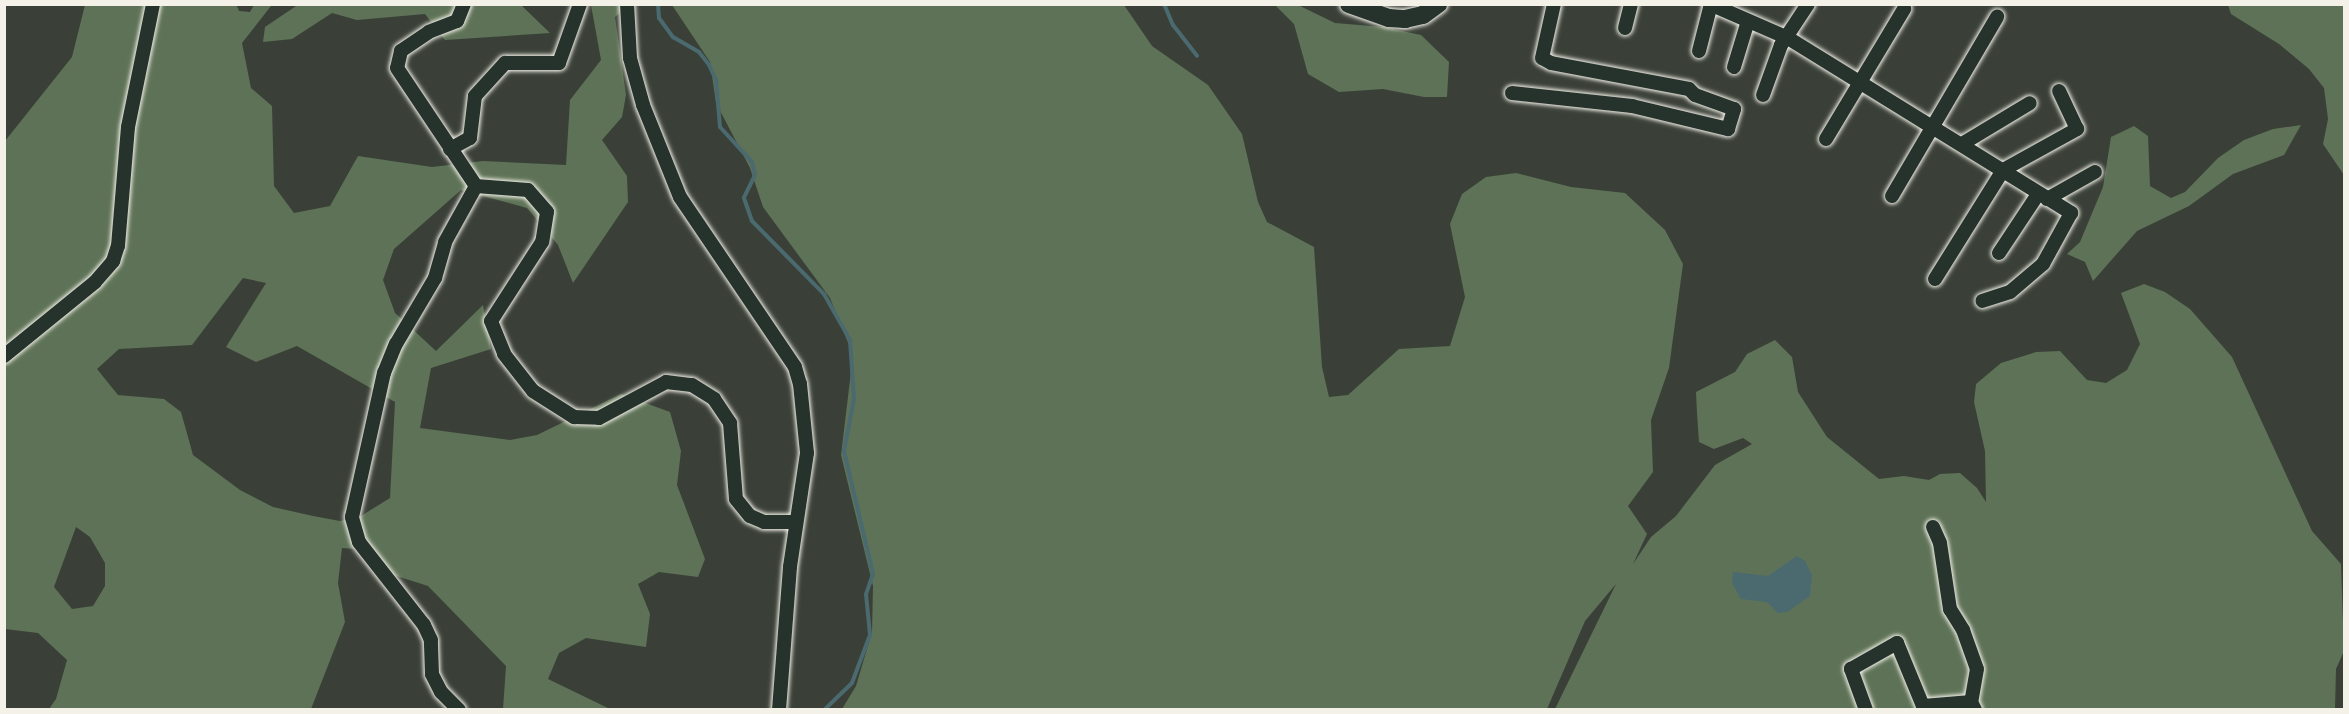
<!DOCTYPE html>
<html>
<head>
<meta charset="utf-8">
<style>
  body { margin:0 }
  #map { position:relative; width:2349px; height:714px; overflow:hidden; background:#3a4038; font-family:Itim,sans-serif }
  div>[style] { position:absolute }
  .green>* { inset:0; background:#5d7256 }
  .water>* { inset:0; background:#4a6a70 }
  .stream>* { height:4px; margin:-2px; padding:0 2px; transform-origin:2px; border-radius:2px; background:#4a6a70 }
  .roads { filter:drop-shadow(0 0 2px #f4f1e8) drop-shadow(0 0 2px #f4f1e8) }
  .minor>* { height:14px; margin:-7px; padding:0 7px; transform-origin:7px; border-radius:7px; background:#26332d }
  .major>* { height:18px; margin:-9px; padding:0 9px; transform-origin:9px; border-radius:9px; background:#26332d }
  span { translate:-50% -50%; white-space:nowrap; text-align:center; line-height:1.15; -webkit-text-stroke:4.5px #26332d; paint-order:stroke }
  .frame { position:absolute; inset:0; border:6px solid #f4f1e8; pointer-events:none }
</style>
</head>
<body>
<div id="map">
  <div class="green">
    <div style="clip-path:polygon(evenodd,236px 4px,239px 11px,250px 12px,254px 5px,271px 6px,242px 43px,251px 88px,272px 106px,274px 186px,294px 213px,330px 206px,358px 156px,432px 167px,483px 161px,566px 165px,570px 100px,601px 60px,591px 5px,629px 5px,615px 17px,626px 95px,622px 117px,602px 140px,627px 176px,628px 202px,573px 283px,558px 245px,527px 208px,461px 190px,394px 249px,383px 280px,395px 313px,436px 351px,483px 305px,491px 349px,431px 368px,420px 428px,510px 440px,537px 435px,621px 394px,670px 412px,681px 451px,677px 485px,705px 559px,698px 577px,659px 572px,638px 584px,650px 614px,646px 647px,586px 638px,559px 653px,548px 679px,610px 709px,503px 709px,506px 666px,428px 586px,384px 572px,371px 550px,342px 548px,338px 583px,345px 622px,311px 709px,49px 709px,56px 699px,67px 660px,38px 633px,5px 629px,5px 141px,72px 57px,85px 5px,236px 4px,243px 278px,266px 283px,226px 347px,256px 362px,297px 346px,395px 402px,390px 498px,361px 516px,340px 521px,313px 516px,273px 507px,240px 490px,193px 455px,181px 412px,164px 399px,118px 395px,97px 369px,119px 349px,192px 345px,243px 278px,236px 4px,76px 527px,90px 537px,105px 563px,105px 586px,93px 606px,72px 609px,54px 587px,76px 527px)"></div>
    <div style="clip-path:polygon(299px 4px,521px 5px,550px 33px,445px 40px,425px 14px,357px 20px,332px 13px,292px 39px,263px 42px,265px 27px)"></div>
    <div style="clip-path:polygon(672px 5px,1124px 5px,1152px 46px,1208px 85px,1242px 134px,1258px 202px,1267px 222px,1314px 247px,1322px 367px,1329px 397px,1348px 395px,1399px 349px,1450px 346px,1465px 297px,1450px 224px,1462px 194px,1486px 177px,1516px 173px,1571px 187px,1625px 193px,1665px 230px,1683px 264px,1669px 368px,1651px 420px,1653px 472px,1628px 506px,1647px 534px,1633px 564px,1651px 537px,1676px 516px,1715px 465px,1752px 444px,1743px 438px,1714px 449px,1699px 442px,1697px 413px,1696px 392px,1735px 372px,1747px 354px,1775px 340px,1792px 357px,1798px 392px,1827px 437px,1879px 479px,1904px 476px,1929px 480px,1940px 474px,1960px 473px,1977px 488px,1986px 502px,1985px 451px,1974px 402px,1976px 384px,2001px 363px,2036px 352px,2060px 351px,2087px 380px,2106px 383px,2127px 370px,2140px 344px,2121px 293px,2144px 284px,2165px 292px,2190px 309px,2232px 357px,2312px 531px,2341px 564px,2344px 651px,2336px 669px,2335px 709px,1555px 709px,1616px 584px,1585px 621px,1547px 709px,842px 709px,856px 686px,872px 632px,873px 586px,841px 455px,853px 355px,830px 298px,763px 207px,750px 168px,716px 103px,710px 62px)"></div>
    <div style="clip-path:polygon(1275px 5px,1298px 5px,1335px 23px,1383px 27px,1421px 35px,1449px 62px,1447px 97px,1424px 97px,1383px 89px,1339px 92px,1308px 74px,1294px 24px)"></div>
    <div style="clip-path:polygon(2228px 5px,2344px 5px,2344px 175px,2323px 144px,2328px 119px,2324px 88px,2309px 69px,2279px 44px,2231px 14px)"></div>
    <div style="clip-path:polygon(2301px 125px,2284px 155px,2233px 174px,2189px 206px,2137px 231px,2093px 281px,2085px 262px,2067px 254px,2080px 242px,2103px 187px,2111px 137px,2134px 126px,2148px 136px,2150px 186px,2171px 198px,2185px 192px,2218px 158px,2244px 140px,2273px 129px)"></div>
  </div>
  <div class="water">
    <div style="clip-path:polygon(1797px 556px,1805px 561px,1812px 575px,1810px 596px,1787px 612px,1778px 613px,1767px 602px,1741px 599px,1732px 583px,1733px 572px,1768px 576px)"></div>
  </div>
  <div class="stream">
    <div style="left:658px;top:4px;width:14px;rotate:86deg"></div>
    <div style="left:659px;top:18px;width:24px;rotate:54deg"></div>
    <div style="left:673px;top:37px;width:30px;rotate:30deg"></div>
    <div style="left:699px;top:52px;width:16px;rotate:52deg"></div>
    <div style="left:709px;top:65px;width:17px;rotate:65deg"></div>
    <div style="left:716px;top:80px;width:47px;rotate:85.1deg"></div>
    <div style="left:720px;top:127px;width:47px;rotate:47.6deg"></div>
    <div style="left:752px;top:162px;width:13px;rotate:77deg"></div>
    <div style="left:755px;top:175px;width:25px;rotate:116deg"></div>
    <div style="left:744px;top:198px;width:24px;rotate:71deg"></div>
    <div style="left:752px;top:221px;width:103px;rotate:45.4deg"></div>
    <div style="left:824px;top:294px;width:53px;rotate:60.5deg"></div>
    <div style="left:850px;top:340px;width:59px;rotate:86.1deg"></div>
    <div style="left:854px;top:399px;width:53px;rotate:100.9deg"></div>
    <div style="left:844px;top:451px;width:126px;rotate:76.7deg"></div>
    <div style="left:873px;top:574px;width:21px;rotate:109deg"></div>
    <div style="left:866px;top:594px;width:41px;rotate:84.4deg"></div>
    <div style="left:870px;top:635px;width:51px;rotate:110.6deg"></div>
    <div style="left:852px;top:683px;width:39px;rotate:136deg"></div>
    <div style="left:1164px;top:4px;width:23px;rotate:67deg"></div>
    <div style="left:1173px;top:25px;width:39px;rotate:52deg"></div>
  </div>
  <div class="roads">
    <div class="minor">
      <div style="left:464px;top:4px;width:18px;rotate:112deg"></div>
      <div style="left:457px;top:21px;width:30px;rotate:159deg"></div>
      <div style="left:429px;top:32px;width:34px;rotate:146deg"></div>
      <div style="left:401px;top:51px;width:17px;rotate:103deg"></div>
      <div style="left:397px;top:68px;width:142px;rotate:56.2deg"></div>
      <div style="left:627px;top:4px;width:54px;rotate:86.8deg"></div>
      <div style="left:630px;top:58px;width:49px;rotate:74.5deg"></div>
      <div style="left:643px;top:105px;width:99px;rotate:68.1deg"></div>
      <div style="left:680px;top:197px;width:205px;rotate:55.9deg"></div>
      <div style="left:795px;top:367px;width:18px;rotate:74deg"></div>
      <div style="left:800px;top:384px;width:69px;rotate:84.2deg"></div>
      <div style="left:807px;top:453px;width:115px;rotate:98.5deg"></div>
      <div style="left:790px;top:567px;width:143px;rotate:94.4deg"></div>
      <div style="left:1710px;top:4px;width:85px;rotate:23.6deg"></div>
      <div style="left:1788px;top:38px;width:333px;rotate:31.7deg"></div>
      <div style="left:2071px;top:213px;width:58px;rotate:118.8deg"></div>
      <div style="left:2043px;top:264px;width:43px;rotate:139.7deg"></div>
      <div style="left:2010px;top:292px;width:29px;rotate:162deg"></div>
      <div style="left:1625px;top:28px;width:25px;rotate:-76deg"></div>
      <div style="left:1699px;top:51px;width:49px;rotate:-75.7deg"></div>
      <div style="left:1734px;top:67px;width:48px;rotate:-73.1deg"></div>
      <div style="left:1512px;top:93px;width:121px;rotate:6.2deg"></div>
      <div style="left:1632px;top:106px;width:99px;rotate:13.5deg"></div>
      <div style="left:1728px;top:129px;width:21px;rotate:-73deg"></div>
      <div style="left:1734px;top:109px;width:41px;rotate:-160.3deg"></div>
      <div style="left:1695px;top:95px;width:8px;rotate:-135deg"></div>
      <div style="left:1689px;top:89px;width:140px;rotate:-169.3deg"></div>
      <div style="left:1551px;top:63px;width:10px;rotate:-151deg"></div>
      <div style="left:1542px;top:58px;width:55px;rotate:-77.5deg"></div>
      <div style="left:1763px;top:95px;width:53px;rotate:-70.2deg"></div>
      <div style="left:1781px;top:45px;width:49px;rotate:-56.6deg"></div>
      <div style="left:1826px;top:139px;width:152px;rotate:-59deg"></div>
      <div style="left:1962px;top:144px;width:79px;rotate:-31.1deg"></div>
      <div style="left:450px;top:149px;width:23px;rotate:-29deg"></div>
      <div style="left:470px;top:138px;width:42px;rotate:-83.2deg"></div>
      <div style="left:475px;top:96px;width:45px;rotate:-47.7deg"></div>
      <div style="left:505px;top:63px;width:54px"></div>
      <div style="left:559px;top:63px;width:63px;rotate:-70.4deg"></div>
      <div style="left:476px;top:186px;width:52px;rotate:4.4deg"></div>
      <div style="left:528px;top:190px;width:29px;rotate:49deg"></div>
      <div style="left:547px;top:212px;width:30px;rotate:99deg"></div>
      <div style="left:542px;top:242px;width:94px;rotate:122.8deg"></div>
      <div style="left:491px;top:321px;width:35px;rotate:68deg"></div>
      <div style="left:504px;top:354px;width:47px;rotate:51.9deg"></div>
      <div style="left:533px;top:391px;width:49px;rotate:32.4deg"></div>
      <div style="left:574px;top:417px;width:25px;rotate:2deg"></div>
      <div style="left:599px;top:418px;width:76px;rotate:-28.2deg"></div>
      <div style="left:666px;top:382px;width:26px;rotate:7deg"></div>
      <div style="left:692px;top:385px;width:26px;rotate:32deg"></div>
      <div style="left:714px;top:399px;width:29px;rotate:56deg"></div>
      <div style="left:730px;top:423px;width:76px;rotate:85.5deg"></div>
      <div style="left:736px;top:499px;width:22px;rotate:51deg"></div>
      <div style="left:750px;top:516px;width:15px;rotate:23deg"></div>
      <div style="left:764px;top:522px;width:31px"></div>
      <div style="left:1892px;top:196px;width:208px;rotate:-59.6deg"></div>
      <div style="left:2047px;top:199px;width:55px;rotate:-29.4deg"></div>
      <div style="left:1999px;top:253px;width:71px;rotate:-56.5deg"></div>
      <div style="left:1935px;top:279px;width:128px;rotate:-58deg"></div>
      <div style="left:2003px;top:170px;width:85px;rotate:-29deg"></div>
      <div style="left:2077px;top:129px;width:42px;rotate:-115.3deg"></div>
      <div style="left:4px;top:356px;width:117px;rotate:-39.1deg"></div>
      <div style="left:95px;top:282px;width:28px;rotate:-49deg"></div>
      <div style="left:113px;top:261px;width:16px;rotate:-72deg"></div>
      <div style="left:118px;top:246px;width:119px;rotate:-85.2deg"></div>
      <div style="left:128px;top:127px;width:126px;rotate:-78.5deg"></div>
      <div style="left:1933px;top:527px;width:17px;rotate:66deg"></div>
      <div style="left:1940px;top:543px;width:67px;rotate:81.4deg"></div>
      <div style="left:1950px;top:609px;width:25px;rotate:58deg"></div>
      <div style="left:1963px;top:630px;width:41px;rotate:70.3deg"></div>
      <div style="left:1977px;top:669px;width:34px;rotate:100deg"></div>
      <div style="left:1971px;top:702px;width:9px;rotate:63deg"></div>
      <div style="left:459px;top:710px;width:25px;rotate:-135deg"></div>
      <div style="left:441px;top:692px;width:20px;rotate:-117deg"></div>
      <div style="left:432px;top:674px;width:34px;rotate:-92deg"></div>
      <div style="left:431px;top:640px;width:17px;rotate:-115deg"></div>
      <div style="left:424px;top:625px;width:105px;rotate:-128.1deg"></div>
      <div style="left:359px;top:542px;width:26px;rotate:-106deg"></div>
      <div style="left:352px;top:517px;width:148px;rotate:-77.5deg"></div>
      <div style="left:384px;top:373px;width:31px;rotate:-68deg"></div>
      <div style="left:396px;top:344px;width:77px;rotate:-59.4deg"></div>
      <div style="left:435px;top:278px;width:37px;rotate:-74deg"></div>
      <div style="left:445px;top:242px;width:64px;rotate:-61deg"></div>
      <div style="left:1866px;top:710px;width:44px;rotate:-110.1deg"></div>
      <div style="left:1851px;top:669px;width:53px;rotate:-29.5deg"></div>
      <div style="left:1897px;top:643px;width:68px;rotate:67.6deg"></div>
      <div style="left:1923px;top:706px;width:48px;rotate:-4.8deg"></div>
    </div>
    <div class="major">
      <div style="left:1349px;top:4px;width:42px;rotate:19.3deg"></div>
      <div style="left:1389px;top:18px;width:16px;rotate:4deg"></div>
      <div style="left:1405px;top:19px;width:18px;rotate:-13deg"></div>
      <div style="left:1423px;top:15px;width:19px;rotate:-36deg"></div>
    </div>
  </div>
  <div class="frame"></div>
</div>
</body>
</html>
